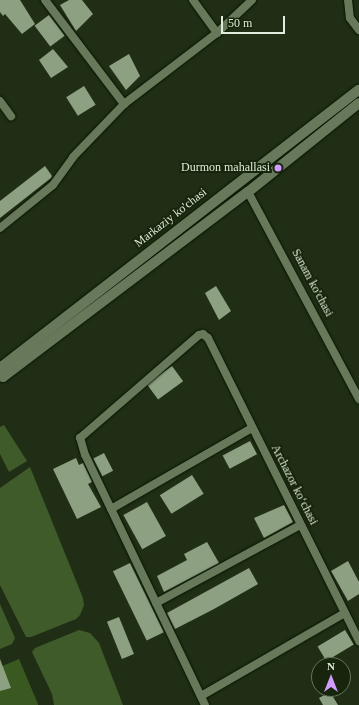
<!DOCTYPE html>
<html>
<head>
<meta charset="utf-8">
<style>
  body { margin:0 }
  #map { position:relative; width:359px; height:705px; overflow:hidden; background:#202e15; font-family:"Times New Roman",serif }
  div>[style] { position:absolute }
  .green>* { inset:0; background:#3f5b2a }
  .forest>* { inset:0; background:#395921 }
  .building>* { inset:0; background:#8ea082; transform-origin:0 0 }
  .roads { filter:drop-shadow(0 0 1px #091601) drop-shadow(0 0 1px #091601) }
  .minor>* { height:8px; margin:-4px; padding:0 4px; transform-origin:4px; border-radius:4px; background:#67785b }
  .tertiary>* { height:10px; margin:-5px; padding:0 5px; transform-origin:5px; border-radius:5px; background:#67785b }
  .dots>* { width:11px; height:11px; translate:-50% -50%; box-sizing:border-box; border:2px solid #16250b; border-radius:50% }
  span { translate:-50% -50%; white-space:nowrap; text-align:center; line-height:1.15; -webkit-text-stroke:4px #16250b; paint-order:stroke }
  .poi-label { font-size:12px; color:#e1ebdb }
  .right { translate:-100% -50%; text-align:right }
  .street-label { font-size:12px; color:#e1ebdb }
  .north { position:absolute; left:311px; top:657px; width:40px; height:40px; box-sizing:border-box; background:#16250b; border:1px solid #67745e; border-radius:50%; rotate:0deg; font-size:11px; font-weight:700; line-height:16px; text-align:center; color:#e1ebdb }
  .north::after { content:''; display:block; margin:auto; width:14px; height:18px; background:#d29cfd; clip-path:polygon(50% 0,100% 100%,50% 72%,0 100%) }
  .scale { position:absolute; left:221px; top:16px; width:64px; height:18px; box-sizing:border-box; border:2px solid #e1ebdb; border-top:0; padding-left:5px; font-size:12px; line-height:14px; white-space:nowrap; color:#e1ebdb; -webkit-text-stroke:3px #16250b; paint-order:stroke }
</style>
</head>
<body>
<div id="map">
  <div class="green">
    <div style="clip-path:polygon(4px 425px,27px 461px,9px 472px,0 454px,0 427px)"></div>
    <div style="clip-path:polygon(30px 467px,83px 598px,84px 605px,80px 615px,76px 619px,31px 637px,26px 637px,0 585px,0 488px)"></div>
    <div style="clip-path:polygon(0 604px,15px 638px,12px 644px,0 649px)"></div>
    <div style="clip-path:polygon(79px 630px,90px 633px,99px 643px,123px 705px,54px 705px,52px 694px,32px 652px,35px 648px)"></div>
  </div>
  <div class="forest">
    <div style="clip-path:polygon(19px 659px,38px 704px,38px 705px,0 705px,0 667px)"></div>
  </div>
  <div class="building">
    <div style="clip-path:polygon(0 0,20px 0,35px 24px,22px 34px,5px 14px,3px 16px,0 12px)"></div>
    <div style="clip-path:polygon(69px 0,82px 0,93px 14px,76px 31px,60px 5px)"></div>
    <div style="left:49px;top:15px;width:26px;height:18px;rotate:53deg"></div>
    <div style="clip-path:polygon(53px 49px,68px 67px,51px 78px,39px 60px)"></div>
    <div style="clip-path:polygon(129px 54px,140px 76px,126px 90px,109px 66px)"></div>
    <div style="left:84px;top:86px;width:22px;height:21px;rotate:58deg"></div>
    <div style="clip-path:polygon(45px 166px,52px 176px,51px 178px,0 218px,0 201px)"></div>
    <div style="clip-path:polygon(216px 286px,231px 311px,219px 320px,205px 293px)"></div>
    <div style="left:172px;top:366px;width:19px;height:31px;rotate:54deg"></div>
    <div style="left:250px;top:441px;width:15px;height:31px;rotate:62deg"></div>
    <div style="left:104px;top:453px;width:20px;height:12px;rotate:63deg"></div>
    <div style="clip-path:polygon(76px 458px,79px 465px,83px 463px,92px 482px,88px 484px,101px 507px,77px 519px,53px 469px)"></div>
    <div style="left:192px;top:475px;width:22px;height:38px;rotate:58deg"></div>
    <div style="left:147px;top:502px;width:39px;height:27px;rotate:61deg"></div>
    <div style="clip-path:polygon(284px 505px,293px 522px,264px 538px,254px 518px)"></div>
    <div style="clip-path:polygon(207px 542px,219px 563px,164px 592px,157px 576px,187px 560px,184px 554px)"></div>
    <div style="clip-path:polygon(348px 561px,359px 582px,359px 594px,348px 601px,331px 571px)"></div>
    <div style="left:130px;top:563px;width:77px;height:19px;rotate:64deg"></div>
    <div style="clip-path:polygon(249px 568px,258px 584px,214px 609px,175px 629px,167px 613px)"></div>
    <div style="left:119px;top:617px;width:40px;height:13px;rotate:68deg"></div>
    <div style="left:345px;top:630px;width:17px;height:32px;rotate:59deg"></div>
    <div style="clip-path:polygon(0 659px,11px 688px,0 691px)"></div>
    <div style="clip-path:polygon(330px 692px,338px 705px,323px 705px,319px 698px)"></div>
  </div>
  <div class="roads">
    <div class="minor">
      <div style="left:45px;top:0;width:131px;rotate:52.8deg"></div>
      <div style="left:193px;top:0;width:41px;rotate:54deg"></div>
      <div style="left:348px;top:0;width:18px;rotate:84deg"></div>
      <div style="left:350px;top:18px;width:15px;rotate:53deg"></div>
      <div style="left:0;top:101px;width:19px;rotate:54deg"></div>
      <div style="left:248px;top:192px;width:235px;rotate:61.8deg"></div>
      <div style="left:0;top:228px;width:68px;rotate:-39.1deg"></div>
      <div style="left:53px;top:185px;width:34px;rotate:-54deg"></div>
      <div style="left:73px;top:157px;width:74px;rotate:-46.1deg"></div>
      <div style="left:124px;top:104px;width:117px;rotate:-37.4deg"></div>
      <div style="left:217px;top:33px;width:48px;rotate:-43.3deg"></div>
      <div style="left:111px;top:509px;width:163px;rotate:-29.9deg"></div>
      <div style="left:156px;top:603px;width:164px;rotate:-28.4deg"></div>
      <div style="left:201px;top:696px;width:166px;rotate:-30deg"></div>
      <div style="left:205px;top:705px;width:277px;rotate:-115.6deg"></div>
      <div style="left:85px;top:455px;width:18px;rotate:-106deg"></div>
      <div style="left:80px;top:438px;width:157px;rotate:-40.9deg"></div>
      <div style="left:199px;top:335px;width:4px;rotate:-14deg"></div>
      <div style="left:203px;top:334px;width:6px;rotate:39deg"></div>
      <div style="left:208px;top:338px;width:339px;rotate:63.5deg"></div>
    </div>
    <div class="tertiary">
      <div style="left:0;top:368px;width:454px;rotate:-37.8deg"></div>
      <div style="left:0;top:373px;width:5px;rotate:53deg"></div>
      <div style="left:3px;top:377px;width:307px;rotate:-37.1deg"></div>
      <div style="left:248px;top:192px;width:142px;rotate:-38.7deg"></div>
    </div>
  </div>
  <div class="dots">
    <div style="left:278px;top:168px;background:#d29cfd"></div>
  </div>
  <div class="poi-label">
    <span class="right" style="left:270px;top:168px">Durmon mahallasi</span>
  </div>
  <div class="street-label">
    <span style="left:171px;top:218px;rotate:-38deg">Markaziy ko'chasi</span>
    <span style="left:312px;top:283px;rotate:62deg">Sanam ko'chasi</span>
    <span style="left:294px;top:485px;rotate:63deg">Archazor ko‘chasi</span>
  </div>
  <div class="north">N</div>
  <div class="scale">50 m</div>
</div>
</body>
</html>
